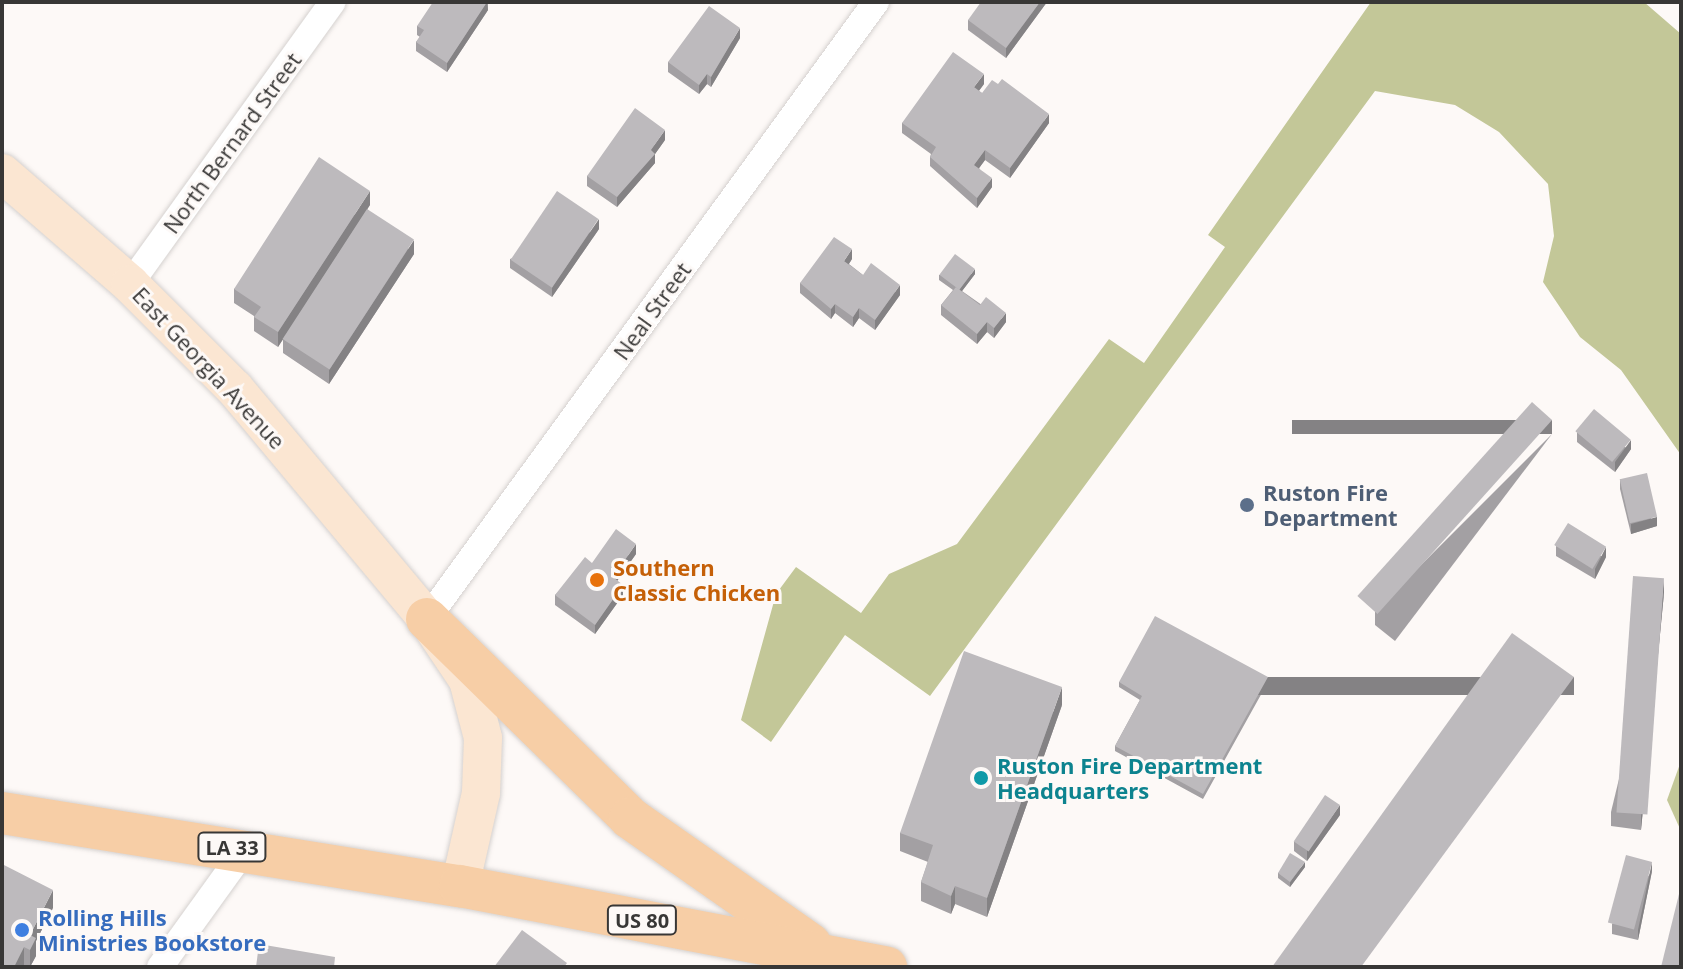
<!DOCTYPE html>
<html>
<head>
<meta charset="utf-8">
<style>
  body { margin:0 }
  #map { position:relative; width:1683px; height:969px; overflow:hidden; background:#fdf9f7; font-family:"Open Sans",sans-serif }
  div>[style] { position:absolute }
  .forest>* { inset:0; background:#c3c798 }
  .roads { filter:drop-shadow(0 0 2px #d5d1cf) drop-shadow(0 0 2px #d5d1cf) }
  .street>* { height:26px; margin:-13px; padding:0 13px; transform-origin:13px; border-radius:13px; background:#fff }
  .secondary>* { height:38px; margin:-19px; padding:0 19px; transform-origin:19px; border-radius:19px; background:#fbe6d2 }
  .primary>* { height:42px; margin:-21px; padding:0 21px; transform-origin:21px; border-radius:21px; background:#f7cea6 }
  .wall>* { inset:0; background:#a3a0a3 }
  .shaded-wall>* { inset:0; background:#848284; transform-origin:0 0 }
  .building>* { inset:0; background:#bdbabd; transform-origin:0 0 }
  .dots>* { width:22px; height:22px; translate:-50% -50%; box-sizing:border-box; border:4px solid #fdf9f7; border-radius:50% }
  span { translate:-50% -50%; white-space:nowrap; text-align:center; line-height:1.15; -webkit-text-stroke:6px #fdf9f7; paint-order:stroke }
  .shield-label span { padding:2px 6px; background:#fdf9f7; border:2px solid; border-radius:6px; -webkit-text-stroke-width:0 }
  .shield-label { font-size:20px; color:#383736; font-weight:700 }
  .street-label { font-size:22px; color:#383736 }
  .service-label { font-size:22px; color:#4e5e75; font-weight:700 }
  .left { translate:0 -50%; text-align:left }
  .food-label { font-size:22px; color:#c56008; font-weight:700 }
  .culture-label { font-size:22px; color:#0d838f; font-weight:700 }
  .shop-label { font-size:22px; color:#366cbe; font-weight:700 }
  .frame { position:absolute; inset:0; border:4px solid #383736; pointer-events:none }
</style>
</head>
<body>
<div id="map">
  <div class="forest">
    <div style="clip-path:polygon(1371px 2px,1644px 2px,1681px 34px,1681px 455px,1621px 370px,1580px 337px,1543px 282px,1554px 236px,1548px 184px,1499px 132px,1455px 105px,1375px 91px,930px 696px,845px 635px,771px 742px,741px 720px,776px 594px,796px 567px,861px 613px,889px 574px,957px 544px,1109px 339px,1144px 363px,1225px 247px,1208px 235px)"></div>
    <div style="clip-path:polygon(1681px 761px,1681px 831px,1667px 800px)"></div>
  </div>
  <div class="roads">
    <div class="street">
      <div style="left:130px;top:284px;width:347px;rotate:-54.3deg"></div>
      <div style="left:427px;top:619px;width:763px;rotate:-53.96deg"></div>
      <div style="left:160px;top:967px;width:145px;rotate:-54.2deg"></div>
    </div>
    <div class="secondary">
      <div style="left:2px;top:173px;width:169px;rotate:40.9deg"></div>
      <div style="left:130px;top:284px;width:148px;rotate:45deg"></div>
      <div style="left:235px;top:389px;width:300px;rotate:50.1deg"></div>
      <div style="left:427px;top:619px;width:73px;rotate:56.1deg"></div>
      <div style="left:468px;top:680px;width:60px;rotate:75.5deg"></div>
      <div style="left:483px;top:738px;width:55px;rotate:92.1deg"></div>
      <div style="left:481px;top:793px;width:95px;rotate:102.7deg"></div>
    </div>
    <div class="primary">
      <div style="left:427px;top:619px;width:284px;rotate:44.4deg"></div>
      <div style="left:630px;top:818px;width:220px;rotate:35deg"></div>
      <div style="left:2px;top:813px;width:464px;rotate:9.1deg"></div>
      <div style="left:460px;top:886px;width:434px;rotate:10.8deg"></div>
    </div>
  </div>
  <div class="wall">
    <div style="clip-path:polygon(488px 2px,488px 10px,447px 72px,416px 51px,416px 42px,420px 37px,417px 35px,417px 26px)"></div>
    <div style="clip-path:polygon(1047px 2px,1006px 58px,968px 30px,968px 20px)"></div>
    <div style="clip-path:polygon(740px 38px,711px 87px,707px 84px,699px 94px,668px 72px,668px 62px)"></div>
    <div style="clip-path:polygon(984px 84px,979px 91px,982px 93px,1049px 123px,1010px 178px,985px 160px,979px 168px,992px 187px,977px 208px,930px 166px,930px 157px,931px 154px,902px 133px,902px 123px)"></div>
    <div style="clip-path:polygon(665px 140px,655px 154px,655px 163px,617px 207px,587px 186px,587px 176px)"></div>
    <div style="clip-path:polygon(370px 205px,367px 209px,414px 254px,329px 384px,283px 353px,283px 339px,278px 347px,254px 331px,254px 316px,234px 303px,234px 289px)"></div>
    <div style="clip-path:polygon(599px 229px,552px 297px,510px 268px,510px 259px)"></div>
    <div style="clip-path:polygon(852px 259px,849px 264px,863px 275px,900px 295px,875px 330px,859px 318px,853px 327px,835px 313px,831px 319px,800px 293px,800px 283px)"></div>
    <div style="clip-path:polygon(975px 274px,962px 291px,1006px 322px,994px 338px,987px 332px,977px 344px,941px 315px,941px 305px,953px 290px,939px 280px,939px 275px)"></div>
    <div style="clip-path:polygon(1577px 432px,1631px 449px,1615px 472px,1577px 442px)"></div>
    <div style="clip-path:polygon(1552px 434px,1395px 641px,1375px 625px,1375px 611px)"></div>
    <div style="clip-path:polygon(1620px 479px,1657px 526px,1631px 534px,1620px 489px)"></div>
    <div style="clip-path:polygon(1556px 546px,1606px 557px,1595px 579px,1556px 556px)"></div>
    <div style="clip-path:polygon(636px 554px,617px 580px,623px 595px,595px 634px,555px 605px,555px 595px,592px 563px)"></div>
    <div style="clip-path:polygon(1664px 593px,1641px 830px,1611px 826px,1611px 812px)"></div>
    <div style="clip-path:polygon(1119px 682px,1268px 682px,1203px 799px,1115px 751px,1115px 746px,1140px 700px,1119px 687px)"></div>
    <div style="clip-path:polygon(1062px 705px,987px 917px,955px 904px,951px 914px,921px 901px,921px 882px,928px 862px,900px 851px,900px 833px)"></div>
    <div style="clip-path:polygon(1340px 815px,1307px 861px,1294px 851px,1294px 842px)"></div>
    <div style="clip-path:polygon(1305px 867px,1290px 887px,1278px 878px,1278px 873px)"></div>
    <div style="clip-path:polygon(1652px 871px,1638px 940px,1612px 934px,1612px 924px)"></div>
    <div style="clip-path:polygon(53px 908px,36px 941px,36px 956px,30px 967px,24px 965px,2px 967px)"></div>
  </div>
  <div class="shaded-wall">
    <div style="clip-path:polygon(487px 2px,488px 10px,447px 72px,447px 63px)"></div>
    <div style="clip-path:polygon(1040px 2px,1047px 2px,1006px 58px,1006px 48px)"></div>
    <div style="clip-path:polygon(740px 28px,740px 38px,711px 87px,711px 77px)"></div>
    <div style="clip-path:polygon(707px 74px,707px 84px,699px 94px,699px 85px)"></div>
    <div style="clip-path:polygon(984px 74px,984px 84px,974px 97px,974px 87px)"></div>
    <div style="clip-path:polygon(1049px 114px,1049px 123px,1010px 178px,1010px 168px)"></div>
    <div style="clip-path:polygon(665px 130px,665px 140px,655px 154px,655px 163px,617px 207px,617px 197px)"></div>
    <div style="clip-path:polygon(985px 150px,985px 160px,974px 175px,974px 165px)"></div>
    <div style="clip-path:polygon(992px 178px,992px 187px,977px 208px,977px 198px)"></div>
    <div style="clip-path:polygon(370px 191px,370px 205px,278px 347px,278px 332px)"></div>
    <div style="clip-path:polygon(599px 219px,599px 229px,552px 297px,552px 287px)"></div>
    <div style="clip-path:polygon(414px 240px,414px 254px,329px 384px,329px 370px)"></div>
    <div style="clip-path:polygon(852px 249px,852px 259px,844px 271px,844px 261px)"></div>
    <div style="clip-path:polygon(975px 269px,975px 274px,959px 295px,959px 290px)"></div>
    <div style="clip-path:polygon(900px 285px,900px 295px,875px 330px,875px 320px)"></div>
    <div style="clip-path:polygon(835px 304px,835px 313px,831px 319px,831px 309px)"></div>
    <div style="clip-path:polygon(859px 308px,859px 318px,853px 327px,853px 317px)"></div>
    <div style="clip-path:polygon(1006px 313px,1006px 322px,994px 338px,994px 328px)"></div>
    <div style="clip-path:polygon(987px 322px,987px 332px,977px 344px,977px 334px)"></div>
    <div style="left:1552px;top:420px;width:14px;height:260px;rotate:90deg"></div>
    <div style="clip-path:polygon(1631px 440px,1631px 449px,1615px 472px,1615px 462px)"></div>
    <div style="clip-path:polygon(1657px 517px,1657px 526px,1631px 534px,1631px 524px)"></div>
    <div style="clip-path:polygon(636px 544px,636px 554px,613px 587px,613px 577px)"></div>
    <div style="clip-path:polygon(1606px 547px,1606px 557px,1595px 579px,1595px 569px)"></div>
    <div style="clip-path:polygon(1664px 578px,1664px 593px,1641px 830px,1641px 816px)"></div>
    <div style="clip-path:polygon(623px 585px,623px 595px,595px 634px,595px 625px)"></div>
    <div style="left:1268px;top:677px;width:5px;height:134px;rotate:90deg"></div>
    <div style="left:1574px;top:677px;width:18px;height:360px;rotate:90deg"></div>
    <div style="clip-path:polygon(1062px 687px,1062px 705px,987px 917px,987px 898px)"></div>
    <div style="clip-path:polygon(1340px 805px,1340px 815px,1307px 861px,1307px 851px)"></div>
    <div style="clip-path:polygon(1305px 862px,1305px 867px,1290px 887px,1290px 882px)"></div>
    <div style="clip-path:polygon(1652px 862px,1652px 871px,1638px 940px,1638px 930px)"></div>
    <div style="clip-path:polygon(955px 886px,955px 904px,951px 914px,951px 896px)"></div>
    <div style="clip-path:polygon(53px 890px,53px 908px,36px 941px,36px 956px,30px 967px,30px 935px)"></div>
    <div style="clip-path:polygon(24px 947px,24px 965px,23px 967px,14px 967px)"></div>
  </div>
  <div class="building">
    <div style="clip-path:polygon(433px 2px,487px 2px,447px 63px,416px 42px,424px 30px,417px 26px)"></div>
    <div style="clip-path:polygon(981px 2px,1040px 2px,1006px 48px,968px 20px)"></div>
    <div style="clip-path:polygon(709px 6px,740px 28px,711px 77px,707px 74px,699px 85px,668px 62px)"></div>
    <div style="clip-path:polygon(953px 52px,984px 74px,974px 87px,982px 93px,992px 80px,998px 84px,1002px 79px,1049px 114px,1010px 168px,985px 150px,974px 165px,992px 178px,977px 198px,930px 157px,936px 147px,902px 123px)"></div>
    <div style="clip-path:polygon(635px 108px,665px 130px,651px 150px,655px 154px,617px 197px,587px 176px)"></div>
    <div style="clip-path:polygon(319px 157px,370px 191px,278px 332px,254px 317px,261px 307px,234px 289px)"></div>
    <div style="left:557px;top:191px;width:50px;height:83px;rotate:34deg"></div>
    <div style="left:367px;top:209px;width:56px;height:155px;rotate:33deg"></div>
    <div style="clip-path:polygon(834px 237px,852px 249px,844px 261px,863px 275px,871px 263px,900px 285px,875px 320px,859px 308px,853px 317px,835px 304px,831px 309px,800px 283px)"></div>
    <div style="left:955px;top:254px;width:25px;height:26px;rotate:37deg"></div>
    <div style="clip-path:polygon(956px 287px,980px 305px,986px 297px,1006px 313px,994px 328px,987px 322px,977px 334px,941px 305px)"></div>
    <div style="left:1532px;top:402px;width:27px;height:261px;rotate:42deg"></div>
    <div style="left:1594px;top:409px;width:48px;height:29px;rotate:40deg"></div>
    <div style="left:1647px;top:473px;width:45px;height:28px;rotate:77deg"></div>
    <div style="left:1568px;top:523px;width:45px;height:26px;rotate:32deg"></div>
    <div style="clip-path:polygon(616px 529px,636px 544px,613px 577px,623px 585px,595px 625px,555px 595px,585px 557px,592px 563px)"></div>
    <div style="left:1633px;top:576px;width:31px;height:237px;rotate:4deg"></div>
    <div style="clip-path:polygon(1155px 616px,1268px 677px,1203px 794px,1115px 746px,1142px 696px,1119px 682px)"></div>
    <div style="clip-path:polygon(1512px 633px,1574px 677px,1361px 967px,1272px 967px)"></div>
    <div style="clip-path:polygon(964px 651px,1062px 687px,987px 898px,955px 886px,951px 896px,921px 882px,933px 845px,900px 833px)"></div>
    <div style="left:1325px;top:795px;width:18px;height:56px;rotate:34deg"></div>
    <div style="clip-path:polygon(1290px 853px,1305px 862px,1290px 882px,1278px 873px)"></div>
    <div style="left:1626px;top:855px;width:27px;height:70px;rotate:15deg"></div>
    <div style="clip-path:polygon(2px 864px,53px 890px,30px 935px,36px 938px,30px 950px,24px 947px,14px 967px,2px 967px)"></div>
    <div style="clip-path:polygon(1681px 886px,1681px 967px,1661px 967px)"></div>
    <div style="clip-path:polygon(522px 930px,567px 963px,564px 967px,494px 967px)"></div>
    <div style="clip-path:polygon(259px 944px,335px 957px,334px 967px,256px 967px)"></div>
  </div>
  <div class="dots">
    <div style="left:1247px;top:505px;background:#5c6f8a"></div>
    <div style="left:597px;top:580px;background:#e8710a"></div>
    <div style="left:981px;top:778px;background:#0f9aa8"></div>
    <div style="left:22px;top:930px;background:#3f7fe0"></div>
  </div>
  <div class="shield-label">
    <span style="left:232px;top:847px">LA 33</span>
    <span style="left:642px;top:920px">US 80</span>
  </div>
  <div class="street-label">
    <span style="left:232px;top:143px;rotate:-54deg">North Bernard Street</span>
    <span style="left:652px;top:311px;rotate:-54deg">Neal Street</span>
    <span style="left:209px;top:368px;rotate:47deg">East Georgia Avenue</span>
  </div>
  <div class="service-label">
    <span class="left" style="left:1263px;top:505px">Ruston Fire<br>Department</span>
  </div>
  <div class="food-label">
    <span class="left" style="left:613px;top:580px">Southern<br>Classic Chicken</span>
  </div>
  <div class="culture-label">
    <span class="left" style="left:997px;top:778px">Ruston Fire Department<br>Headquarters</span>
  </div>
  <div class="shop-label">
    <span class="left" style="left:38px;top:930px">Rolling Hills<br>Ministries Bookstore</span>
  </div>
  <div class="frame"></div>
</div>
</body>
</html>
